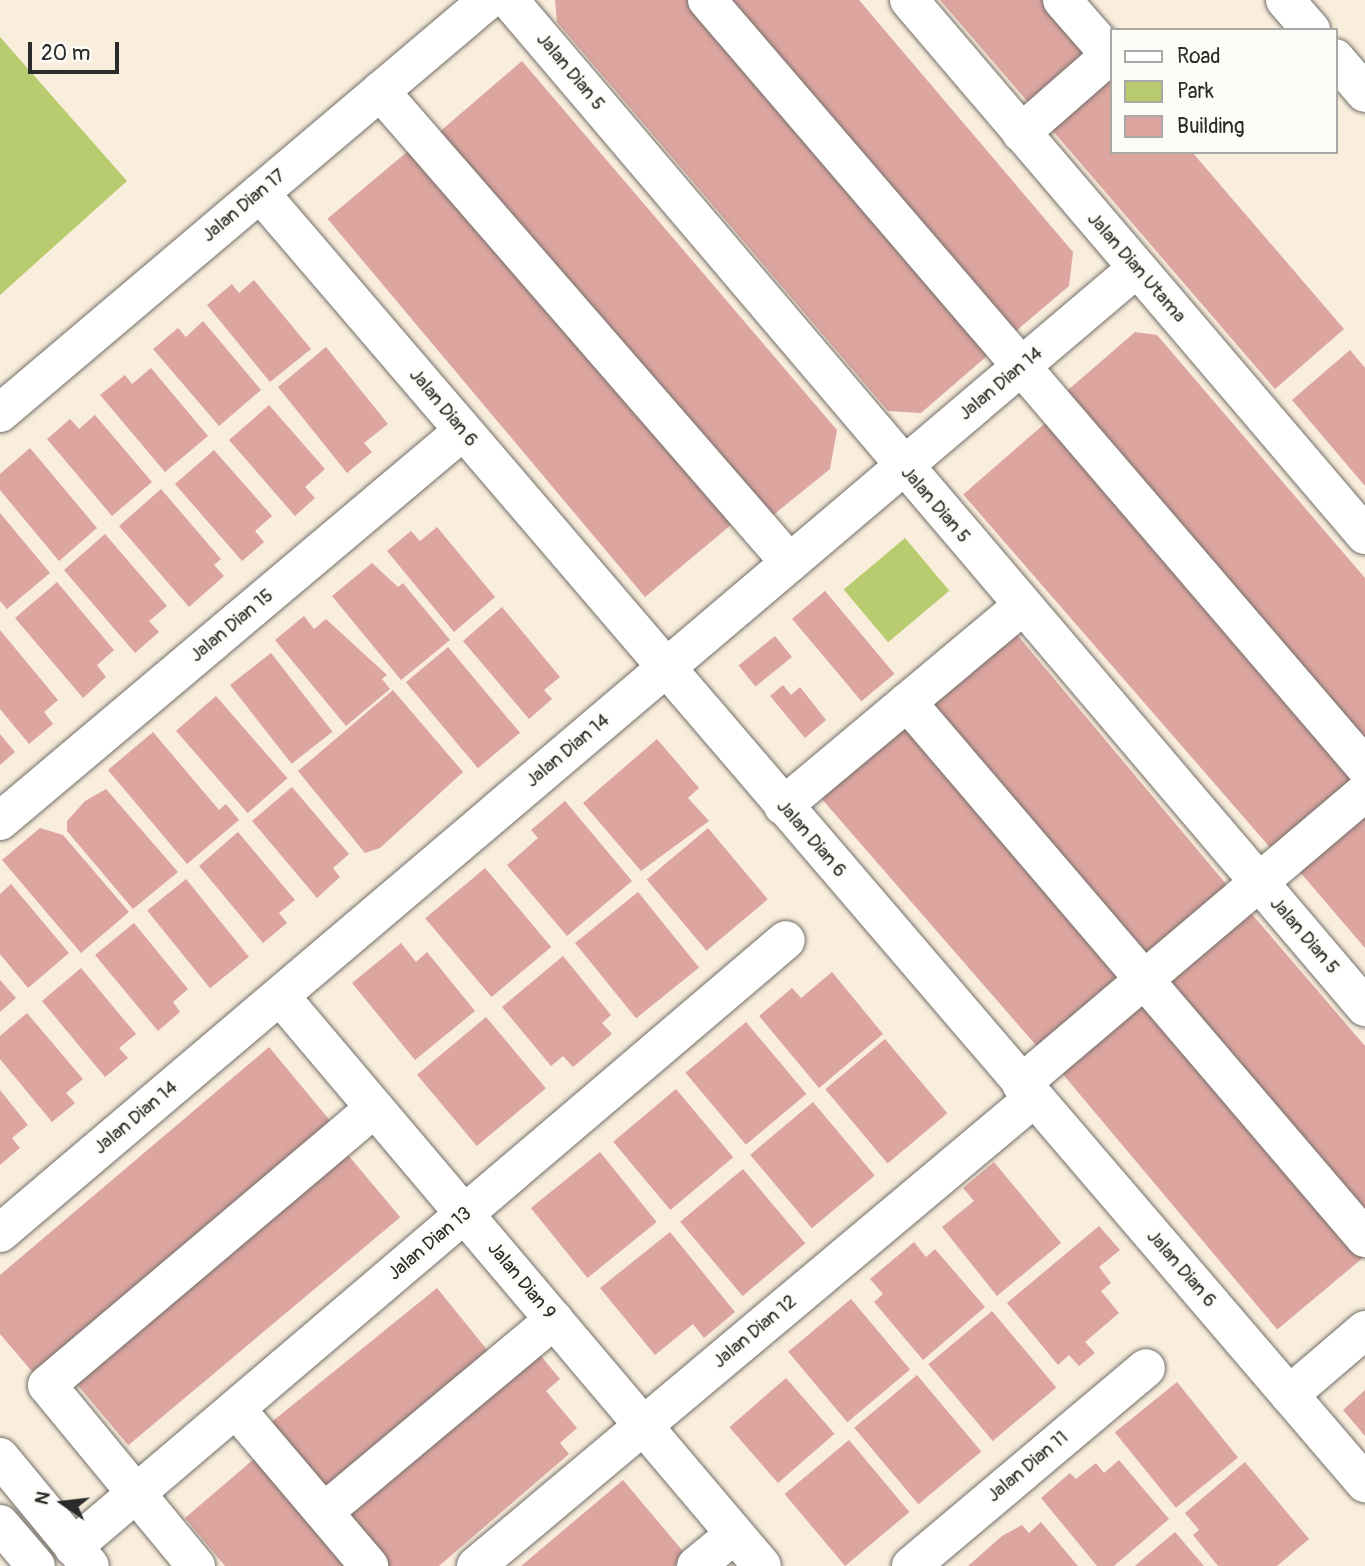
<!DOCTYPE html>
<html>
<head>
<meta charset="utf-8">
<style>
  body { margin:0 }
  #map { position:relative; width:1365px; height:1566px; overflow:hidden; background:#f9eddc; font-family:Pangolin,sans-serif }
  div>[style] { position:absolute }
  .green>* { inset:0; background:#b8cb6e; transform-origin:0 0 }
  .building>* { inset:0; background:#dca5a0; transform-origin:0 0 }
  .roads { filter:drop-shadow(0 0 2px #736f69) drop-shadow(0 0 2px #736f69) }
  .minor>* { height:38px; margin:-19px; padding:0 19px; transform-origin:19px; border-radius:19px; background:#fff }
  span { translate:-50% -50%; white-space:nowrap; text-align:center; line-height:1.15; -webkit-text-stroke:5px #fdfcf7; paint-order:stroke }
  .street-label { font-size:19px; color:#2b2b2b }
  .legend { position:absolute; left:1110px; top:28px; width:228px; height:126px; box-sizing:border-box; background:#fdfcf7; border:2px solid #a9a8a5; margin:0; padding:9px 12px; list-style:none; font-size:21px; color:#2b2b2b }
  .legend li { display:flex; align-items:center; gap:14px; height:35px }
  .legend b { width:35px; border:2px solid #a9a8a5 }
  .north { position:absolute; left:28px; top:1468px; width:70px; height:70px; -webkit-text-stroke:5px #fdfcf7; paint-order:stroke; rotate:284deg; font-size:19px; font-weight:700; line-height:28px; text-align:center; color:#2b2b2b }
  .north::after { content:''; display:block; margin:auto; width:24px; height:32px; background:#2b2b2b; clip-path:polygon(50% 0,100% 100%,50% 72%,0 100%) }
  .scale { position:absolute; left:28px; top:42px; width:91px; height:32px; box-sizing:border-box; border:4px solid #2b2b2b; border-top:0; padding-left:9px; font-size:21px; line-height:24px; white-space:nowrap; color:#2b2b2b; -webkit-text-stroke:5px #fdfcf7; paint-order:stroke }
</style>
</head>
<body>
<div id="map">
  <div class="green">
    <div style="clip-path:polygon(0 37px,127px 181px,0 295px)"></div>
    <div style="left:905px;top:538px;width:69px;height:80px;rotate:50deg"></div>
  </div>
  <div class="building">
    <div style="clip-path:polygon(555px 0,695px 0,994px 350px,921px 413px,888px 411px,557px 22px)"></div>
    <div style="clip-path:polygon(725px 0,859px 0,1073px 252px,1069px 286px,1010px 336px)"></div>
    <div style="clip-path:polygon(940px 0,1049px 0,1096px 56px,1034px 109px)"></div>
    <div style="clip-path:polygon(522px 61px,837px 430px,830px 469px,767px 520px,437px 134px)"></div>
    <div style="clip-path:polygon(1111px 67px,1111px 152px,1192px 152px,1344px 329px,1275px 389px,1046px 123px)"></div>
    <div style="left:414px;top:146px;width:494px;height:113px;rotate:50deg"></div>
    <div style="clip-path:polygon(254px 280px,311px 349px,270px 382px,207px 305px,232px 284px,239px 293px)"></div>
    <div style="clip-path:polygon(203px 321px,261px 390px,219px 426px,153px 349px,178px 328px,186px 337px)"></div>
    <div style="clip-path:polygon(1135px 332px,1157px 335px,1365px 578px,1365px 751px,1061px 396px)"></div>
    <div style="clip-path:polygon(326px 347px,388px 424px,364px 443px,372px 452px,347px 473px,278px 387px)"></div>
    <div style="clip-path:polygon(1350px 350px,1365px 368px,1365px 486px,1292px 400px)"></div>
    <div style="clip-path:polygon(151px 368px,208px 436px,165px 472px,100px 395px,125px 375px,132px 384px)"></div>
    <div style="clip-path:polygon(269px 405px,325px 469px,305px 487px,315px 498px,295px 516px,229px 440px)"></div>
    <div style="clip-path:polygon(95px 415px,152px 482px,112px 516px,47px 439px,70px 419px,79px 429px)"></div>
    <div style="left:1050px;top:419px;width:472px;height:115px;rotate:49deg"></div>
    <div style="clip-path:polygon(30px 448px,97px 528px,59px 561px,0 490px,0 474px)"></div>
    <div style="clip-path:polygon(214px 450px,272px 516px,255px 531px,264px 542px,242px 561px,175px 484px)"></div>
    <div style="clip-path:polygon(161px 489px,221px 559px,214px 565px,224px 576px,189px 607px,119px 526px)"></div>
    <div style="clip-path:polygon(0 513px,50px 573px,7px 609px,0 601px)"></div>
    <div style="clip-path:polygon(437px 527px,495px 597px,454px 632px,387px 551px,411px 531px,420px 541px)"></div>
    <div style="clip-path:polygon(105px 534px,167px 606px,149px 621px,159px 632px,135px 653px,64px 570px)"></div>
    <div style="clip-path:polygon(372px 563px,398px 587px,403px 583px,450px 640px,401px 680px,332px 596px)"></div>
    <div style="clip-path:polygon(57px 582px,114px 650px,97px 665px,106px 677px,83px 698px,15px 618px)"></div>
    <div style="left:825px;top:591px;width:108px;height:43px;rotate:50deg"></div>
    <div style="clip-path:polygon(502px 607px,560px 677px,544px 690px,552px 699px,529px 719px,463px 641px)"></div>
    <div style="clip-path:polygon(304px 616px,314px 629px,326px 619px,387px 675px,382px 679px,390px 689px,346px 726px,275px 640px)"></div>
    <div style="clip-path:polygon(0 630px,58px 700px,44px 712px,53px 724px,29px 744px,0 709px)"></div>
    <div style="left:1013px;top:630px;width:337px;height:113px;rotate:50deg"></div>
    <div style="left:775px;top:636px;width:27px;height:47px;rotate:51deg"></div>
    <div style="left:448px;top:647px;width:112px;height:55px;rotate:50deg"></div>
    <div style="left:271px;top:653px;width:100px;height:52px;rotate:52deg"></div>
    <div style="clip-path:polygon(783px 685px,791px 695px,800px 687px,826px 720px,805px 738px,770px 696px)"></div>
    <div style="clip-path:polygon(393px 690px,463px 772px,380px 848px,365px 853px,298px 771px)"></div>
    <div style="left:216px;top:696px;width:109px;height:53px;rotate:49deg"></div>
    <div style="left:907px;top:717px;width:341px;height:118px;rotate:49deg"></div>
    <div style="clip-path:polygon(153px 732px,219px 810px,226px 804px,239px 820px,187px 864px,108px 770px)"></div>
    <div style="clip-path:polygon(0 734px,15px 752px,0 765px)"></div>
    <div style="clip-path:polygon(657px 739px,699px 788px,688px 798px,709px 821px,641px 871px,583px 803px)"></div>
    <div style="clip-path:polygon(292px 787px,349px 854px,333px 868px,340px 877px,317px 898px,252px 821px)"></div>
    <div style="clip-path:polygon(106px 789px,178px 872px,133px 909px,67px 831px,67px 821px,85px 801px)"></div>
    <div style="clip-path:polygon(565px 801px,632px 881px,567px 936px,507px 865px,538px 838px,531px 830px)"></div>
    <div style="clip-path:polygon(1365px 804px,1365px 948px,1294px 865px)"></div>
    <div style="clip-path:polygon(40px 828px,63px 835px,129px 912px,81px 953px,2px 860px)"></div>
    <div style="left:708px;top:828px;width:93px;height:80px;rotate:50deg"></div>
    <div style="clip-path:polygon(238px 832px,295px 900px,279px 913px,287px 923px,263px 943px,199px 866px)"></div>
    <div style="left:485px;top:868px;width:103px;height:78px;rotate:50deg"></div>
    <div style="left:186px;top:879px;width:100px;height:50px;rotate:51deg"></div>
    <div style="clip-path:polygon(11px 884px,69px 953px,28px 988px,0 954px,0 894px)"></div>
    <div style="left:638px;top:892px;width:97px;height:81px;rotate:51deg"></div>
    <div style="clip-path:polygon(1245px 906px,1365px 1046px,1365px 1217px,1161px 979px)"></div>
    <div style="clip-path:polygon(134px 923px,188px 989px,173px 1002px,180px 1012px,158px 1031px,95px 955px)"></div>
    <div style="clip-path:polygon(401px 943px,416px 962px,427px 952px,475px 1011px,415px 1060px,352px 983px)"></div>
    <div style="clip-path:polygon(563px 956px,611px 1015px,602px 1023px,612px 1034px,573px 1067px,563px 1056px,551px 1066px,502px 1007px)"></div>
    <div style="clip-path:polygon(81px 968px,136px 1034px,119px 1048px,128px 1058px,105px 1077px,42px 1001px)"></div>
    <div style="clip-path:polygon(832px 972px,883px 1034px,819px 1088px,759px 1016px,792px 988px,801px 998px)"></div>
    <div style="clip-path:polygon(0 980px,16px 998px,0 1012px)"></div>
    <div style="left:1144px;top:995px;width:342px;height:113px;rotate:50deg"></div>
    <div style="clip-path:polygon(27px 1013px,83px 1079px,66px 1093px,75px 1103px,52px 1122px,0 1059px,0 1036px)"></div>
    <div style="left:486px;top:1017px;width:93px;height:90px;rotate:50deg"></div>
    <div style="left:746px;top:1022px;width:94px;height:79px;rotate:50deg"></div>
    <div style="left:885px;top:1039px;width:97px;height:78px;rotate:50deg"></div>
    <div style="clip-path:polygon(269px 1047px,332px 1123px,35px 1375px,0 1334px,0 1275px)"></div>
    <div style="left:676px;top:1089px;width:89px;height:82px;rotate:50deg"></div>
    <div style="clip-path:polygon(0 1090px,28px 1125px,12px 1138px,20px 1148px,0 1165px)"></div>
    <div style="left:813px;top:1102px;width:96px;height:82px;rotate:50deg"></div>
    <div style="left:343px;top:1149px;width:89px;height:355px;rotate:50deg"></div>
    <div style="left:600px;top:1152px;width:90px;height:89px;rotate:51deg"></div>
    <div style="clip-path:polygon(994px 1162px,1061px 1243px,997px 1296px,942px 1227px,974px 1201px,963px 1188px)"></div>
    <div style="left:743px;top:1169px;width:97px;height:82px;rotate:50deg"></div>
    <div style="clip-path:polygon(1099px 1226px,1120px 1250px,1099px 1267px,1111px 1283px,1101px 1291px,1119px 1313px,1085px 1342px,1095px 1353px,1079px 1366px,1069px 1355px,1058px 1365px,1007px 1303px)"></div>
    <div style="clip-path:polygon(670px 1232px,735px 1312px,704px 1338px,693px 1324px,655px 1355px,600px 1288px)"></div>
    <div style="clip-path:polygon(914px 1242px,926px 1257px,935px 1249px,985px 1307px,923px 1360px,874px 1302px,883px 1294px,870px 1279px)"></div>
    <div style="left:437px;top:1288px;width:90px;height:218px;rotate:51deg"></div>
    <div style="left:851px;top:1299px;width:92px;height:82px;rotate:50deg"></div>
    <div style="left:992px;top:1311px;width:100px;height:83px;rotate:50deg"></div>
    <div style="clip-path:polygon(536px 1350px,560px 1379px,546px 1391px,577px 1428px,560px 1443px,569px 1454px,439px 1566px,388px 1566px,344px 1514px)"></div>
    <div style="left:917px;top:1375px;width:100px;height:82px;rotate:50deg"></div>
    <div style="left:786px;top:1378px;width:74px;height:75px;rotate:49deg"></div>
    <div style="left:1177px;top:1382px;width:97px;height:80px;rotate:51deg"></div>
    <div style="clip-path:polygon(1365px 1390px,1365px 1436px,1343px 1410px)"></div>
    <div style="left:849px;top:1440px;width:94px;height:84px;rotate:50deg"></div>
    <div style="clip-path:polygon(261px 1453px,355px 1566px,225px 1566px,185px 1518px)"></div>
    <div style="clip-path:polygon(1119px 1460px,1169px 1519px,1114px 1566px,1097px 1566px,1041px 1498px,1070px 1473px,1076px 1479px,1096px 1463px,1104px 1473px)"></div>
    <div style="clip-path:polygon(1245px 1462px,1309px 1539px,1277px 1566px,1218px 1566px,1193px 1535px,1199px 1530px,1185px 1513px)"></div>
    <div style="clip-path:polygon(623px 1480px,687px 1556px,674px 1566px,521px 1566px)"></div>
    <div style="clip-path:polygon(1041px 1522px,1078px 1566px,968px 1566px,1002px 1536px,1022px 1525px,1029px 1533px)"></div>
    <div style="clip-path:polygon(1175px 1532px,1204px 1566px,1135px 1566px,1144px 1558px)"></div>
  </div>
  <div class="roads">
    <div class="minor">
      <div style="left:509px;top:0;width:1322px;rotate:49.63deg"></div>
      <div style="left:707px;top:0;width:1011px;rotate:49.37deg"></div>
      <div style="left:909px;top:0;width:703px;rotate:49.56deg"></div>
      <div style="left:1285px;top:0;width:40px;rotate:49deg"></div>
      <div style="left:1335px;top:58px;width:46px;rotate:49.4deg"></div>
      <div style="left:380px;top:91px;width:625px;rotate:49.02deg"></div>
      <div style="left:1021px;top:133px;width:118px;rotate:-41.2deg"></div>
      <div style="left:1110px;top:55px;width:73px;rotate:-131.1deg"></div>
      <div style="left:260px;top:193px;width:1699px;rotate:49.42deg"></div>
      <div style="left:0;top:413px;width:639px;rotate:-40.24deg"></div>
      <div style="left:907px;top:702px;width:705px;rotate:49.49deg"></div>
      <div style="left:783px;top:806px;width:312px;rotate:-39.9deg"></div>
      <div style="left:0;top:821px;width:605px;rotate:-40.11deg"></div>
      <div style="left:280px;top:996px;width:746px;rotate:49.78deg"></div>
      <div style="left:1021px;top:1084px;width:451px;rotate:-40.3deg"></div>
      <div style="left:0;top:1233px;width:1490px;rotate:-40.32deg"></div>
      <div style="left:1289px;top:1395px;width:100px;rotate:-40.5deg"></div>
      <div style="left:236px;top:1409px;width:206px;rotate:49.7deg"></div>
      <div style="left:0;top:1457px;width:141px;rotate:50.5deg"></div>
      <div style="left:324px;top:1512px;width:300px;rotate:-39.9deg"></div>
      <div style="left:0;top:1524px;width:55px;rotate:49.4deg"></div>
      <div style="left:73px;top:1547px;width:936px;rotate:-40.41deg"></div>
      <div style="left:196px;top:1566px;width:234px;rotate:-129.5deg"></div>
      <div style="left:47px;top:1385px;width:429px;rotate:-40.2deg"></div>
      <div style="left:476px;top:1566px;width:728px;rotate:-39.99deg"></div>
      <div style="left:696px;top:1566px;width:50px;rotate:-39.4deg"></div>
      <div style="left:911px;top:1566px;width:307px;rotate:-40.1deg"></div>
    </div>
  </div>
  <div class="street-label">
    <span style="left:570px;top:72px;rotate:50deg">Jalan Dian 5</span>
    <span style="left:244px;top:206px;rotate:-40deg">Jalan Dian 17</span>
    <span style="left:1136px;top:268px;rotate:49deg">Jalan Dian Utama</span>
    <span style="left:1001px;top:384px;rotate:-40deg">Jalan Dian 14</span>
    <span style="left:443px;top:408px;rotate:50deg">Jalan Dian 6</span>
    <span style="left:935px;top:505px;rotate:49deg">Jalan Dian 5</span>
    <span style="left:232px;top:626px;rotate:-40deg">Jalan Dian 15</span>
    <span style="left:568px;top:751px;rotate:-40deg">Jalan Dian 14</span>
    <span style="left:811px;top:839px;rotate:49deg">Jalan Dian 6</span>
    <span style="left:1304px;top:936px;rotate:49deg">Jalan Dian 5</span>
    <span style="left:136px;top:1118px;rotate:-40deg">Jalan Dian 14</span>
    <span style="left:430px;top:1244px;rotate:-40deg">Jalan Dian 13</span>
    <span style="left:1181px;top:1269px;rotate:49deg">Jalan Dian 6</span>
    <span style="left:521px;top:1281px;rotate:50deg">Jalan Dian 9</span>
    <span style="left:755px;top:1332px;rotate:-40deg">Jalan Dian 12</span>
    <span style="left:1028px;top:1467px;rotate:-40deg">Jalan Dian 11</span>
  </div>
  <ul class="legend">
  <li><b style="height:9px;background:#fff"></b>Road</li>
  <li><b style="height:19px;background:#b8cb6e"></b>Park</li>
  <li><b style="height:19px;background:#dca5a0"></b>Building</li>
  </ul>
  <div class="north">N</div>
  <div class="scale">20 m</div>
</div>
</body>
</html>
